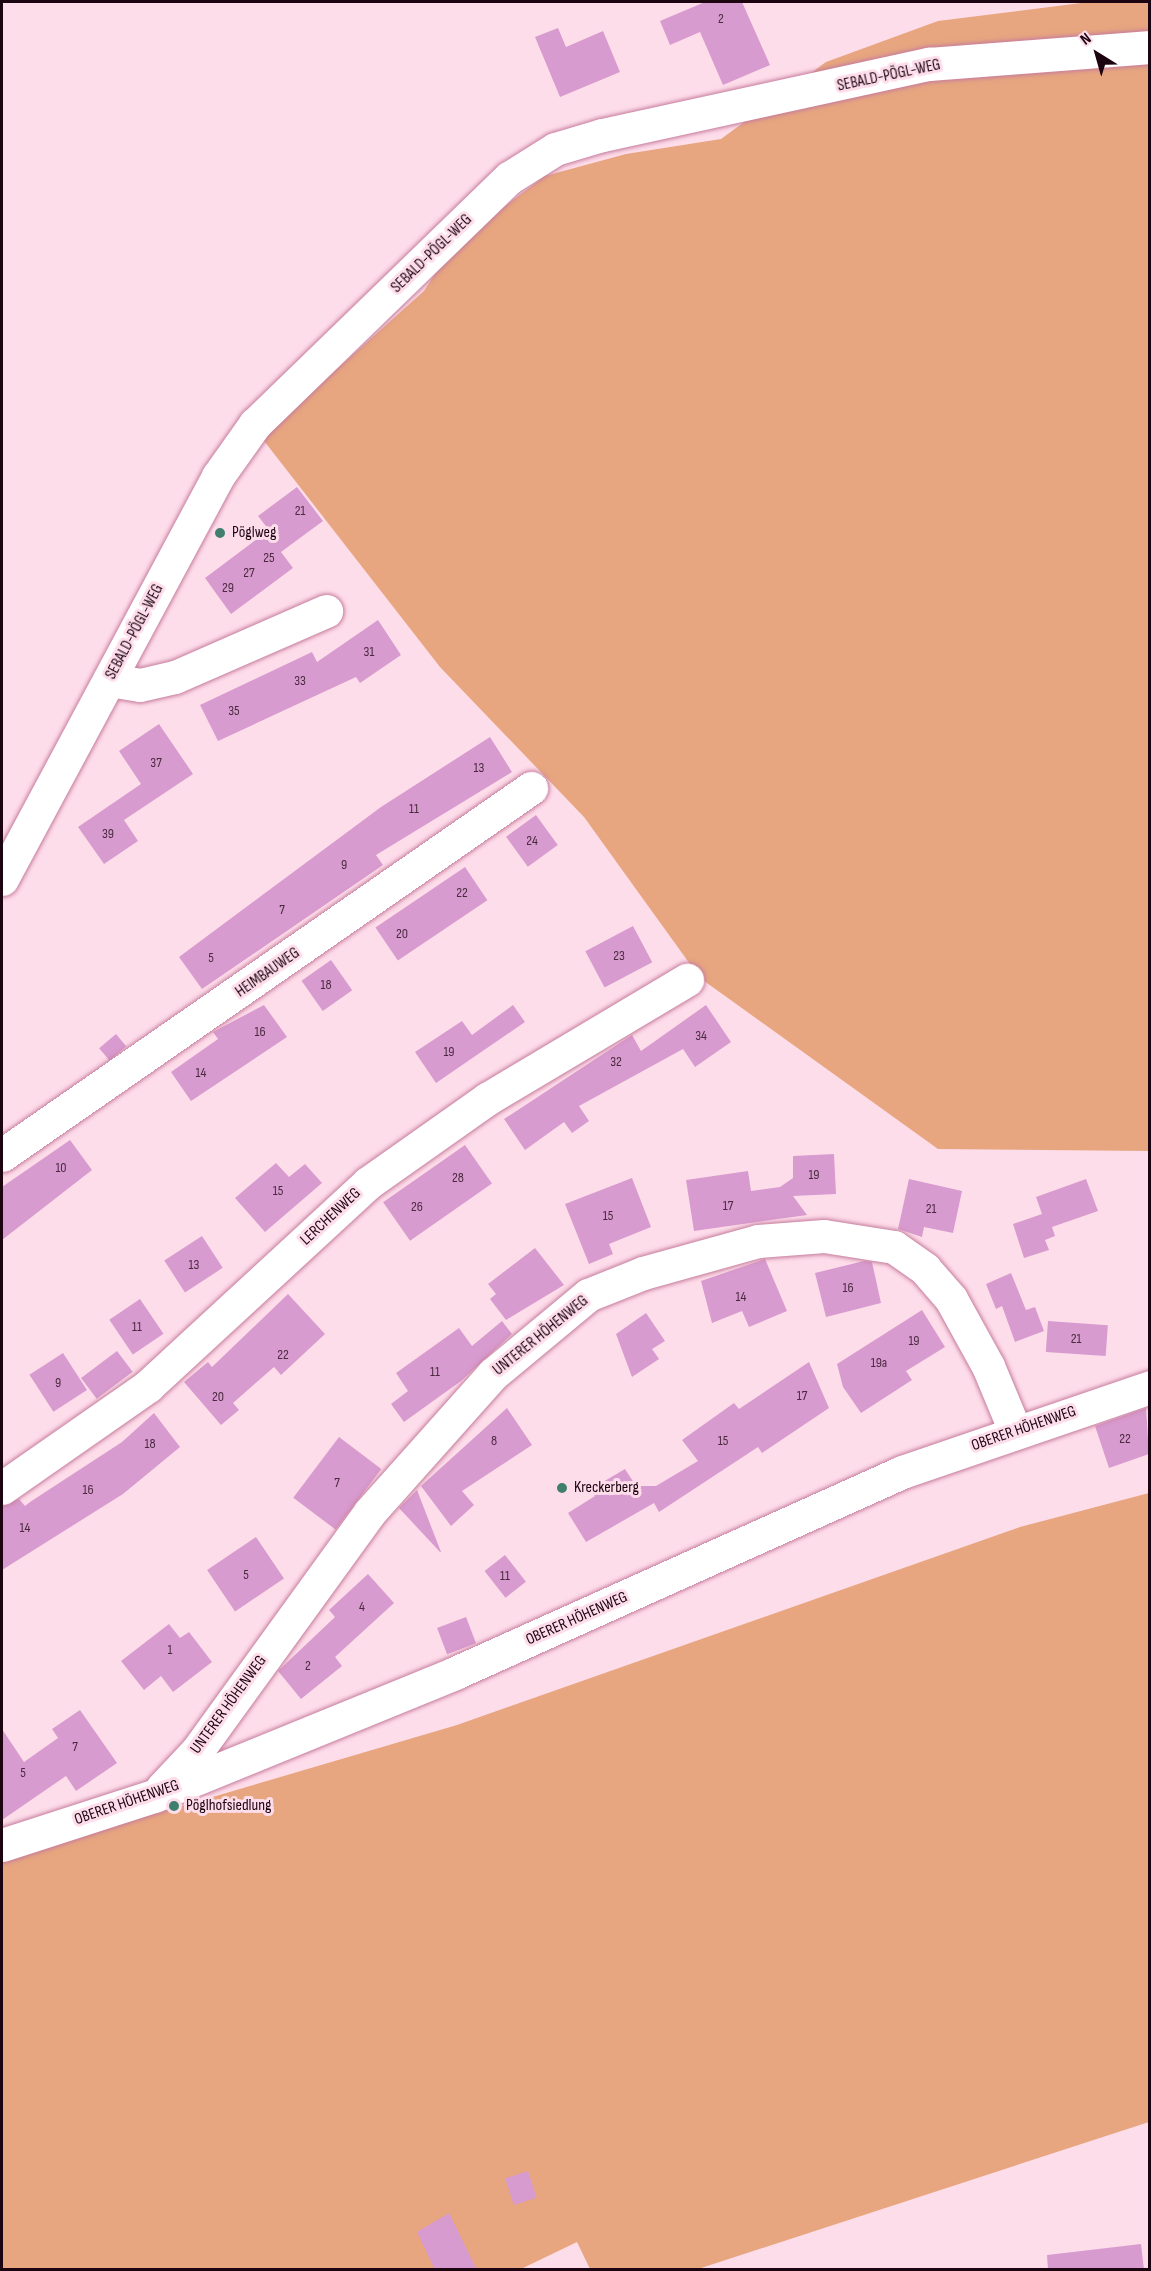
<!DOCTYPE html>
<html>
<head>
<meta charset="utf-8">
<style>
  body { margin:0 }
  #map { position:relative; width:1151px; height:2271px; overflow:hidden; background:#feddea; font-family:"Sofia Sans Condensed",sans-serif }
  div>[style] { position:absolute }
  .green>* { inset:0; background:#e7a67f }
  .building>* { inset:0; background:#d89bcf; transform-origin:0 0 }
  .roads { filter:drop-shadow(0 0 2px #c67c9d) drop-shadow(0 0 2px #c67c9d) }
  .minor>* { height:33px; margin:-16.5px; padding:0 16.5px; transform-origin:16.5px; border-radius:16.5px; background:#fff }
  .dots>* { width:16px; height:16px; translate:-50% -50%; box-sizing:border-box; border:3px solid #feddea; border-radius:50% }
  span { translate:-50% -50%; white-space:nowrap; text-align:center; line-height:1.15; -webkit-text-stroke:6px #feddea; paint-order:stroke }
  .number-label { font-size:14px; color:#4b2a40 }
  .number-label span { -webkit-text-stroke-width:0 }
  .street-label { font-size:16px; color:#1c0410 }
  .poi-label { font-size:16px; color:#1c0410 }
  .left { translate:0 -50%; text-align:left }
  .frame { position:absolute; inset:0; border:3px solid #1c0410; pointer-events:none }
  .north { position:absolute; left:1067px; top:24px; width:60px; height:60px; -webkit-text-stroke:4px #feddea; paint-order:stroke; rotate:323deg; font-size:16px; font-weight:700; line-height:24px; text-align:center; color:#1c0410 }
  .north::after { content:''; display:block; margin:auto; width:21px; height:27px; background:#1c0410; clip-path:polygon(50% 0,100% 100%,50% 72%,0 100%) }
</style>
</head>
<body>
<div id="map">
  <div class="green">
    <div style="clip-path:polygon(1089px 2px,1149px 2px,1149px 1151px,938px 1149px,700px 978px,584px 817px,440px 667px,261px 437px,424px 291px,454px 244px,545px 176px,626px 154px,721px 139px,826px 62px,938px 21px)"></div>
    <div style="clip-path:polygon(1149px 1493px,1149px 2122px,698px 2269px,590px 2269px,577px 2242px,521px 2269px,2px 2270px,2px 1859px,457px 1725px,1020px 1527px)"></div>
  </div>
  <div class="building">
    <div style="clip-path:polygon(705px 2px,742px 2px,770px 65px,723px 85px,700px 32px,670px 45px,660px 21px)"></div>
    <div style="clip-path:polygon(558px 28px,566px 47px,603px 31px,620px 72px,560px 97px,535px 37px)"></div>
    <div style="clip-path:polygon(297px 487px,323px 521px,281px 552px,293px 568px,231px 614px,205px 578px,269px 530px,258px 516px)"></div>
    <div style="clip-path:polygon(378px 620px,401px 655px,360px 683px,356px 677px,218px 741px,200px 705px,312px 652px,317px 662px)"></div>
    <div style="clip-path:polygon(159px 724px,193px 774px,124px 820px,138px 841px,104px 864px,78px 827px,141px 784px,119px 751px)"></div>
    <div style="clip-path:polygon(490px 737px,512px 772px,376px 855px,383px 865px,202px 989px,179px 957px,381px 807px)"></div>
    <div style="left:536px;top:815px;width:37px;height:37px;rotate:54deg"></div>
    <div style="left:465px;top:867px;width:40px;height:108px;rotate:56deg"></div>
    <div style="left:633px;top:926px;width:41px;height:54px;rotate:62deg"></div>
    <div style="left:331px;top:960px;width:37px;height:36px;rotate:55deg"></div>
    <div style="clip-path:polygon(264px 1005px,287px 1037px,191px 1101px,171px 1072px,218px 1039px,213px 1032px)"></div>
    <div style="clip-path:polygon(513px 1005px,525px 1022px,436px 1083px,415px 1052px,462px 1021px,472px 1035px)"></div>
    <div style="clip-path:polygon(706px 1005px,731px 1042px,695px 1067px,683px 1049px,579px 1106px,589px 1121px,572px 1133px,564px 1122px,525px 1150px,504px 1119px,632px 1035px,641px 1051px)"></div>
    <div style="left:116px;top:1034px;width:16px;height:22px;rotate:50deg"></div>
    <div style="clip-path:polygon(70px 1140px,92px 1170px,2px 1240px,2px 1187px)"></div>
    <div style="left:465px;top:1145px;width:47px;height:100px;rotate:55deg"></div>
    <div style="clip-path:polygon(834px 1154px,836px 1194px,793px 1196px,807px 1215px,694px 1231px,686px 1180px,748px 1171px,751px 1191px,780px 1187px,793px 1178px,793px 1156px)"></div>
    <div style="clip-path:polygon(276px 1163px,289px 1177px,305px 1164px,322px 1183px,265px 1232px,235px 1198px)"></div>
    <div style="clip-path:polygon(632px 1178px,651px 1227px,609px 1244px,613px 1254px,589px 1264px,565px 1204px)"></div>
    <div style="clip-path:polygon(909px 1179px,962px 1191px,953px 1233px,924px 1227px,922px 1237px,898px 1229px)"></div>
    <div style="clip-path:polygon(1086px 1179px,1098px 1211px,1052px 1227px,1055px 1236px,1045px 1240px,1049px 1250px,1024px 1258px,1013px 1224px,1042px 1214px,1036px 1197px)"></div>
    <div style="left:202px;top:1236px;width:38px;height:45px;rotate:57deg"></div>
    <div style="clip-path:polygon(535px 1248px,564px 1285px,506px 1320px,490px 1299px,496px 1294px,488px 1284px)"></div>
    <div style="clip-path:polygon(765px 1259px,787px 1311px,749px 1327px,742px 1311px,712px 1323px,701px 1281px)"></div>
    <div style="clip-path:polygon(864px 1261px,872px 1262px,881px 1303px,826px 1317px,815px 1273px)"></div>
    <div style="clip-path:polygon(1011px 1273px,1026px 1310px,1035px 1307px,1044px 1331px,1015px 1342px,1002px 1306px,996px 1309px,986px 1284px)"></div>
    <div style="clip-path:polygon(288px 1294px,325px 1334px,281px 1375px,274px 1367px,233px 1403px,239px 1410px,221px 1425px,184px 1382px,208px 1362px,212px 1367px)"></div>
    <div style="left:140px;top:1299px;width:42px;height:37px;rotate:56deg"></div>
    <div style="clip-path:polygon(922px 1310px,945px 1347px,906px 1371px,912px 1380px,861px 1413px,843px 1387px,837px 1364px)"></div>
    <div style="clip-path:polygon(646px 1313px,665px 1341px,652px 1349px,659px 1359px,632px 1377px,616px 1334px)"></div>
    <div style="clip-path:polygon(502px 1321px,512px 1334px,461px 1381px,404px 1422px,391px 1404px,408px 1391px,396px 1373px,459px 1328px,472px 1346px)"></div>
    <div style="left:1048px;top:1321px;width:60px;height:31px;rotate:4deg"></div>
    <div style="left:117px;top:1351px;width:26px;height:45px;rotate:53deg"></div>
    <div style="left:63px;top:1353px;width:44px;height:40px;rotate:57deg"></div>
    <div style="clip-path:polygon(809px 1362px,829px 1408px,762px 1453px,758px 1447px,659px 1512px,654px 1503px,586px 1542px,568px 1513px,595px 1496px,591px 1489px,625px 1469px,636px 1486px,656px 1486px,698px 1461px,682px 1440px,734px 1403px,739px 1409px)"></div>
    <div style="clip-path:polygon(507px 1408px,532px 1445px,462px 1491px,474px 1505px,451px 1526px,421px 1486px)"></div>
    <div style="clip-path:polygon(1146px 1408px,1149px 1454px,1109px 1468px,1095px 1426px)"></div>
    <div style="clip-path:polygon(154px 1413px,180px 1447px,123px 1494px,2px 1570px,2px 1506px,19px 1499px,25px 1506px,30px 1502px,122px 1442px)"></div>
    <div style="left:339px;top:1437px;width:53px;height:76px;rotate:37deg"></div>
    <div style="clip-path:polygon(417px 1490px,441px 1552px,440px 1552px,399px 1508px)"></div>
    <div style="left:256px;top:1537px;width:50px;height:59px;rotate:56deg"></div>
    <div style="left:505px;top:1555px;width:34px;height:26px;rotate:52deg"></div>
    <div style="clip-path:polygon(368px 1574px,394px 1603px,335px 1657px,342px 1666px,301px 1699px,278px 1671px,335px 1617px,329px 1610px)"></div>
    <div style="left:466px;top:1617px;width:28px;height:31px;rotate:69deg"></div>
    <div style="clip-path:polygon(169px 1624px,180px 1638px,189px 1632px,212px 1662px,173px 1692px,161px 1676px,144px 1690px,121px 1661px)"></div>
    <div style="clip-path:polygon(80px 1710px,117px 1763px,76px 1791px,66px 1776px,2px 1820px,2px 1729px,24px 1762px,58px 1738px,52px 1729px)"></div>
    <div style="left:528px;top:2171px;width:28px;height:24px;rotate:72deg"></div>
    <div style="clip-path:polygon(449px 2213px,477px 2270px,435px 2270px,417px 2232px)"></div>
    <div style="clip-path:polygon(1141px 2244px,1144px 2270px,1048px 2270px,1047px 2255px)"></div>
  </div>
  <div class="roads">
    <div class="minor">
      <div style="left:109px;top:680px;width:31px;rotate:9deg"></div>
      <div style="left:140px;top:685px;width:36px;rotate:-13deg"></div>
      <div style="left:175px;top:677px;width:165px;rotate:-23.6deg"></div>
      <div style="left:2px;top:879px;width:457px;rotate:-61.8deg"></div>
      <div style="left:218px;top:476px;width:64px;rotate:-54.6deg"></div>
      <div style="left:255px;top:424px;width:354px;rotate:-44.1deg"></div>
      <div style="left:509px;top:178px;width:54px;rotate:-32.2deg"></div>
      <div style="left:555px;top:149px;width:49px;rotate:-16.6deg"></div>
      <div style="left:602px;top:135px;width:335px;rotate:-12.3deg"></div>
      <div style="left:929px;top:64px;width:222px;rotate:-4.4deg"></div>
      <div style="left:2px;top:1155px;width:644px;rotate:-34.75deg"></div>
      <div style="left:2px;top:1488px;width:178px;rotate:-34.9deg"></div>
      <div style="left:148px;top:1386px;width:299px;rotate:-42.7deg"></div>
      <div style="left:368px;top:1183px;width:146px;rotate:-35.2deg"></div>
      <div style="left:487px;top:1099px;width:233px;rotate:-30.8deg"></div>
      <div style="left:162px;top:1788px;width:51px;rotate:-46.6deg"></div>
      <div style="left:197px;top:1751px;width:295px;rotate:-54.1deg"></div>
      <div style="left:370px;top:1512px;width:185px;rotate:-48.3deg"></div>
      <div style="left:493px;top:1374px;width:124px;rotate:-39.7deg"></div>
      <div style="left:588px;top:1295px;width:59px;rotate:-21.8deg"></div>
      <div style="left:643px;top:1273px;width:119px;rotate:-15.5deg"></div>
      <div style="left:758px;top:1241px;width:66px;rotate:-4.3deg"></div>
      <div style="left:824px;top:1236px;width:71px;rotate:8.9deg"></div>
      <div style="left:894px;top:1247px;width:38px;rotate:35deg"></div>
      <div style="left:925px;top:1269px;width:40px;rotate:49deg"></div>
      <div style="left:951px;top:1299px;width:77px;rotate:61.1deg"></div>
      <div style="left:988px;top:1366px;width:70px;rotate:67.4deg"></div>
      <div style="left:2px;top:1845px;width:160px;rotate:-17.9deg"></div>
      <div style="left:154px;top:1796px;width:325px;rotate:-22.2deg"></div>
      <div style="left:455px;top:1673px;width:490px;rotate:-24.2deg"></div>
      <div style="left:902px;top:1472px;width:262px;rotate:-18.9deg"></div>
    </div>
  </div>
  <div class="dots">
    <div style="left:220px;top:533px;background:#407f6c"></div>
    <div style="left:562px;top:1488px;background:#407f6c"></div>
    <div style="left:174px;top:1806px;background:#407f6c"></div>
  </div>
  <div class="number-label">
    <span style="left:721px;top:19px">2</span>
    <span style="left:300px;top:511px">21</span>
    <span style="left:269px;top:558px">25</span>
    <span style="left:249px;top:573px">27</span>
    <span style="left:228px;top:588px">29</span>
    <span style="left:369px;top:652px">31</span>
    <span style="left:300px;top:681px">33</span>
    <span style="left:234px;top:711px">35</span>
    <span style="left:156px;top:763px">37</span>
    <span style="left:479px;top:768px">13</span>
    <span style="left:414px;top:809px">11</span>
    <span style="left:108px;top:834px">39</span>
    <span style="left:532px;top:841px">24</span>
    <span style="left:344px;top:865px">9</span>
    <span style="left:462px;top:893px">22</span>
    <span style="left:282px;top:910px">7</span>
    <span style="left:402px;top:934px">20</span>
    <span style="left:619px;top:956px">23</span>
    <span style="left:211px;top:958px">5</span>
    <span style="left:326px;top:985px">18</span>
    <span style="left:260px;top:1032px">16</span>
    <span style="left:701px;top:1036px">34</span>
    <span style="left:449px;top:1052px">19</span>
    <span style="left:616px;top:1062px">32</span>
    <span style="left:201px;top:1073px">14</span>
    <span style="left:61px;top:1168px">10</span>
    <span style="left:814px;top:1175px">19</span>
    <span style="left:458px;top:1178px">28</span>
    <span style="left:278px;top:1191px">15</span>
    <span style="left:728px;top:1206px">17</span>
    <span style="left:417px;top:1207px">26</span>
    <span style="left:931px;top:1209px">21</span>
    <span style="left:608px;top:1216px">15</span>
    <span style="left:194px;top:1265px">13</span>
    <span style="left:848px;top:1288px">16</span>
    <span style="left:741px;top:1297px">14</span>
    <span style="left:137px;top:1327px">11</span>
    <span style="left:1076px;top:1339px">21</span>
    <span style="left:914px;top:1341px">19</span>
    <span style="left:283px;top:1355px">22</span>
    <span style="left:879px;top:1363px">19a</span>
    <span style="left:435px;top:1372px">11</span>
    <span style="left:58px;top:1383px">9</span>
    <span style="left:802px;top:1396px">17</span>
    <span style="left:218px;top:1397px">20</span>
    <span style="left:1125px;top:1439px">22</span>
    <span style="left:494px;top:1441px">8</span>
    <span style="left:723px;top:1441px">15</span>
    <span style="left:150px;top:1444px">18</span>
    <span style="left:337px;top:1483px">7</span>
    <span style="left:88px;top:1490px">16</span>
    <span style="left:25px;top:1528px">14</span>
    <span style="left:246px;top:1575px">5</span>
    <span style="left:505px;top:1576px">11</span>
    <span style="left:362px;top:1607px">4</span>
    <span style="left:170px;top:1650px">1</span>
    <span style="left:308px;top:1666px">2</span>
    <span style="left:75px;top:1747px">7</span>
    <span style="left:23px;top:1773px">5</span>
  </div>
  <div class="street-label">
    <span style="left:889px;top:76px;rotate:-12deg">SEBALD-PÖGL-WEG</span>
    <span style="left:432px;top:254px;rotate:-44deg">SEBALD-PÖGL-WEG</span>
    <span style="left:135px;top:632px;rotate:-62deg">SEBALD-PÖGL-WEG</span>
    <span style="left:268px;top:973px;rotate:-35deg">HEIMBAUWEG</span>
    <span style="left:331px;top:1217px;rotate:-43deg">LERCHENWEG</span>
    <span style="left:541px;top:1336px;rotate:-39deg">UNTERER HÖHENWEG</span>
    <span style="left:1024px;top:1429px;rotate:-19deg">OBERER HÖHENWEG</span>
    <span style="left:577px;top:1619px;rotate:-24deg">OBERER HÖHENWEG</span>
    <span style="left:229px;top:1705px;rotate:-54deg">UNTERER HÖHENWEG</span>
    <span style="left:127px;top:1803px;rotate:-19deg">OBERER HÖHENWEG</span>
  </div>
  <div class="poi-label">
    <span class="left" style="left:232px;top:533px">Pöglweg</span>
    <span class="left" style="left:574px;top:1488px">Kreckerberg</span>
    <span class="left" style="left:186px;top:1806px">Pöglhofsiedlung</span>
  </div>
  <div class="frame"></div>
  <div class="north">N</div>
</div>
</body>
</html>
